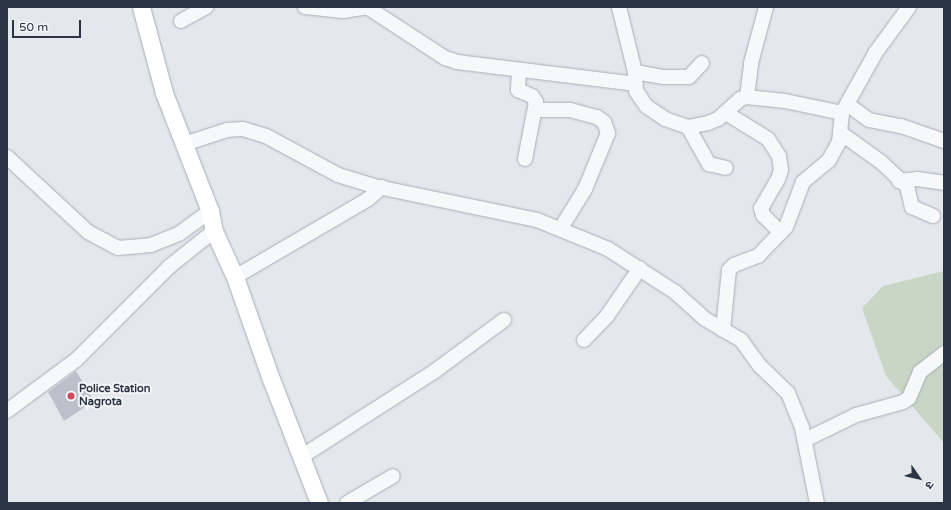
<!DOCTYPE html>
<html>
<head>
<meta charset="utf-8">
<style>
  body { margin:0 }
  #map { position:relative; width:951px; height:510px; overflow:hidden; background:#e4e7ec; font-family:"Varela Round","Noto Sans Devanagari",sans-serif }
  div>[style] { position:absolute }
  .green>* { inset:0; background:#c9d6c5 }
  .building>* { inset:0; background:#bbc0ca }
  .roads { filter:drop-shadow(0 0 1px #a9aeb7) drop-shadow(0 0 1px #a9aeb7) }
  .minor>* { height:14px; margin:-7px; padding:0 7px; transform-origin:7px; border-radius:7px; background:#f7f8fa }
  .major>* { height:17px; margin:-8.5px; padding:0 8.5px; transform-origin:8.5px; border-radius:8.5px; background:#fff }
  .dots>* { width:11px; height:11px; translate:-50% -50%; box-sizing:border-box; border:2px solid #f4f6f9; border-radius:50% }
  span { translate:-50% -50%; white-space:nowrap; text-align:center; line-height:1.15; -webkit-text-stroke:4px #f4f6f9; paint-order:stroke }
  .poi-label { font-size:11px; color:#2b3445; font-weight:700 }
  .left { translate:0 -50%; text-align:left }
  .frame { position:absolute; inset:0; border:8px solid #2b3445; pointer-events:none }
  .north { position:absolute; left:899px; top:458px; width:40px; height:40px; -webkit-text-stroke:3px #f4f6f9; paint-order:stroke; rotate:124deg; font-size:11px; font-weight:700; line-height:16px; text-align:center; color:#2b3445 }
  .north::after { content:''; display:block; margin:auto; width:14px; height:18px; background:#2b3445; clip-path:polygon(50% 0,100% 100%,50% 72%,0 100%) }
  .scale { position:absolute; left:12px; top:20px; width:69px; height:18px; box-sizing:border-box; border:2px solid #2b3445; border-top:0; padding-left:5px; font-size:12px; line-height:14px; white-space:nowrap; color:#2b3445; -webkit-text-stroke:3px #f4f6f9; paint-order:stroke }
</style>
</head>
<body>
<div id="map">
  <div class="green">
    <div style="clip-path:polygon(944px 271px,944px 443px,886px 376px,862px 308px,883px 286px)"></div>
  </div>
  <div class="building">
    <div style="clip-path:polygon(76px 371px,94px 401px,64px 421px,48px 392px)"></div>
  </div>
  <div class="roads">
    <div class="minor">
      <div style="left:305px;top:7px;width:38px;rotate:6deg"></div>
      <div style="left:343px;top:11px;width:24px;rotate:-9deg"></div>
      <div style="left:367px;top:7px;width:93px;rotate:33.2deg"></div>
      <div style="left:445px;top:58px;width:13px;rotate:18deg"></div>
      <div style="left:457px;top:62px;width:179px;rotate:7deg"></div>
      <div style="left:619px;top:7px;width:67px;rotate:76.2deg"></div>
      <div style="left:635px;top:72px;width:19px;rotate:87deg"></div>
      <div style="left:636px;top:91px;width:18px;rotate:56deg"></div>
      <div style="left:646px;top:106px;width:23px;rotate:34deg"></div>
      <div style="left:665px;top:119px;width:24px;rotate:19deg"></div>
      <div style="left:688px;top:127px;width:20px;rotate:-11deg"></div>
      <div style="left:708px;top:123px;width:11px;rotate:-22deg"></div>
      <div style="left:718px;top:119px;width:30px;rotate:-42deg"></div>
      <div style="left:740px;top:99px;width:7px;rotate:-16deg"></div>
      <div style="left:747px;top:97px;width:38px;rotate:6deg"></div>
      <div style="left:785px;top:101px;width:58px;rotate:11.9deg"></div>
      <div style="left:181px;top:21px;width:29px;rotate:-29deg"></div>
      <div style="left:519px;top:70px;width:20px;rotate:93deg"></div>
      <div style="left:518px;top:90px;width:15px;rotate:23deg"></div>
      <div style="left:532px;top:96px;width:7px;rotate:56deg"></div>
      <div style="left:536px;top:102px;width:58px;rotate:100.9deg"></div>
      <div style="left:635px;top:72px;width:29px;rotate:10deg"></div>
      <div style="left:664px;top:77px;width:25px"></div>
      <div style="left:689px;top:77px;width:19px;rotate:-47deg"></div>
      <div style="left:747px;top:97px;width:34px;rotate:-83deg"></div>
      <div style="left:751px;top:63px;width:58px;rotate:-75deg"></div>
      <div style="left:847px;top:104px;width:27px;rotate:36deg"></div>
      <div style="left:869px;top:120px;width:33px;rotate:11deg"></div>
      <div style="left:901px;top:126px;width:46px;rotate:19.2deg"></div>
      <div style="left:535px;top:110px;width:35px"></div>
      <div style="left:570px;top:110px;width:28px;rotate:15deg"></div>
      <div style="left:597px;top:117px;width:9px;rotate:36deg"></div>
      <div style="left:604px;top:122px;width:12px;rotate:70deg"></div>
      <div style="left:608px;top:133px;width:61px;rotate:112.3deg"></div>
      <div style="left:585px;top:189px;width:46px;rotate:121.6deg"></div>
      <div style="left:726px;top:113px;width:49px;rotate:31.8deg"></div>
      <div style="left:768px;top:139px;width:20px;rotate:57deg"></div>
      <div style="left:779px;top:156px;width:14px;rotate:82deg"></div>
      <div style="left:781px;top:170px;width:9px;rotate:108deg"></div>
      <div style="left:778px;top:179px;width:34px;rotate:120deg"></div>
      <div style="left:761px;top:208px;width:7px;rotate:74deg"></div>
      <div style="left:763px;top:215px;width:25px;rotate:45deg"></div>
      <div style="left:688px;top:127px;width:43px;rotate:60.4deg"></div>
      <div style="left:709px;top:164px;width:17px;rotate:13deg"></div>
      <div style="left:842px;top:134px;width:48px;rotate:35.7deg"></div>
      <div style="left:881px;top:162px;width:35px;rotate:43deg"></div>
      <div style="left:907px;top:186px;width:22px;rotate:77deg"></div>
      <div style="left:912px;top:207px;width:23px;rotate:23deg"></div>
      <div style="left:184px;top:144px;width:45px;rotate:-18deg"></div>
      <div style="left:227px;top:130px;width:16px;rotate:-4deg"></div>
      <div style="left:243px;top:129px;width:24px;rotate:17deg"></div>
      <div style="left:266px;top:136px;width:82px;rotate:28.4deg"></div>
      <div style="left:338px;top:175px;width:37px;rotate:17deg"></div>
      <div style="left:373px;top:186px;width:167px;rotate:11.7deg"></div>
      <div style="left:537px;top:220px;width:77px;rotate:22.2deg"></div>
      <div style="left:608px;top:249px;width:80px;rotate:32.7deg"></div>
      <div style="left:675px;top:292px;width:40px;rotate:42deg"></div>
      <div style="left:705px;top:319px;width:42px;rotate:30.3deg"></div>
      <div style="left:741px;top:340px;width:32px;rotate:54deg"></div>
      <div style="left:760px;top:366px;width:39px;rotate:44deg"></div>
      <div style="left:788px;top:393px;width:38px;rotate:68deg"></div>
      <div style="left:802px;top:428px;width:76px;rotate:78.7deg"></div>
      <div style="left:7px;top:157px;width:110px;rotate:42.8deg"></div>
      <div style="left:88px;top:232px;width:34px;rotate:28deg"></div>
      <div style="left:118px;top:248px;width:33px;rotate:-5deg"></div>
      <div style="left:151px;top:245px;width:31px;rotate:-22deg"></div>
      <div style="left:180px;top:233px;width:37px;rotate:-36deg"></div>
      <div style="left:899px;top:181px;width:18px;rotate:-6deg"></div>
      <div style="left:917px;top:179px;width:27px;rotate:8deg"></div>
      <div style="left:235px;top:277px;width:153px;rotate:-30.3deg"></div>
      <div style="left:367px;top:200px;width:20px;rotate:-41deg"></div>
      <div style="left:723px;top:330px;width:60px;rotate:-84.3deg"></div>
      <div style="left:729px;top:270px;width:7px;rotate:-45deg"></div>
      <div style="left:734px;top:265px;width:26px;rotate:-21deg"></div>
      <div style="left:758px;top:256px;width:40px;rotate:-46deg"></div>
      <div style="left:786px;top:227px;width:48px;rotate:-69.3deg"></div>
      <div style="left:803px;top:182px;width:34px;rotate:-40deg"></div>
      <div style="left:829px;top:160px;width:21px;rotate:-61deg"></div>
      <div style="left:839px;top:142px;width:29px;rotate:-84deg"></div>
      <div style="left:842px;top:113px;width:70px;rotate:-60.9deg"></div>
      <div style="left:876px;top:52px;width:56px;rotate:-53.7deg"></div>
      <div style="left:584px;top:340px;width:33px;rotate:-46deg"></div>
      <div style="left:607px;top:316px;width:58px;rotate:-55.5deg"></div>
      <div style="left:7px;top:411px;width:86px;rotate:-36.5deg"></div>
      <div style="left:76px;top:360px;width:133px;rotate:-45deg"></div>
      <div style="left:170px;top:266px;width:56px;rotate:-38.5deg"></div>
      <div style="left:805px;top:440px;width:57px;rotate:-26.1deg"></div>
      <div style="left:856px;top:415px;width:49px;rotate:-15.5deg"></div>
      <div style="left:903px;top:402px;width:7px;rotate:-34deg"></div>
      <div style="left:909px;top:398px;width:28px;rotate:-67deg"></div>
      <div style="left:920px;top:372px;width:31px;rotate:-38deg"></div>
      <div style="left:301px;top:457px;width:159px;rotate:-32.7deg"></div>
      <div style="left:435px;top:371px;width:86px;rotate:-36.5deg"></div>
      <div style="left:347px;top:503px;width:53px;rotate:-30.4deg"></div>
    </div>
    <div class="major">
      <div style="left:141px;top:7px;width:89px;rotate:75deg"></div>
      <div style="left:164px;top:93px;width:127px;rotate:68.7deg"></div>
      <div style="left:210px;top:211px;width:20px;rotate:79deg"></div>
      <div style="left:214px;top:231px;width:51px;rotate:65.5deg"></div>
      <div style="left:235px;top:277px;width:108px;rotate:70.6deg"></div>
      <div style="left:271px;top:379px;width:133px;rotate:68.8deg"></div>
    </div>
  </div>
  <div class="dots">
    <div style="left:71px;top:396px;background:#d1495b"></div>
  </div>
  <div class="poi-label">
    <span class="left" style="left:79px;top:396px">Police Station<br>Nagrota</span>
  </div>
  <div class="frame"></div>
  <div class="north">उ</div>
  <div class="scale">50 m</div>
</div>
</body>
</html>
